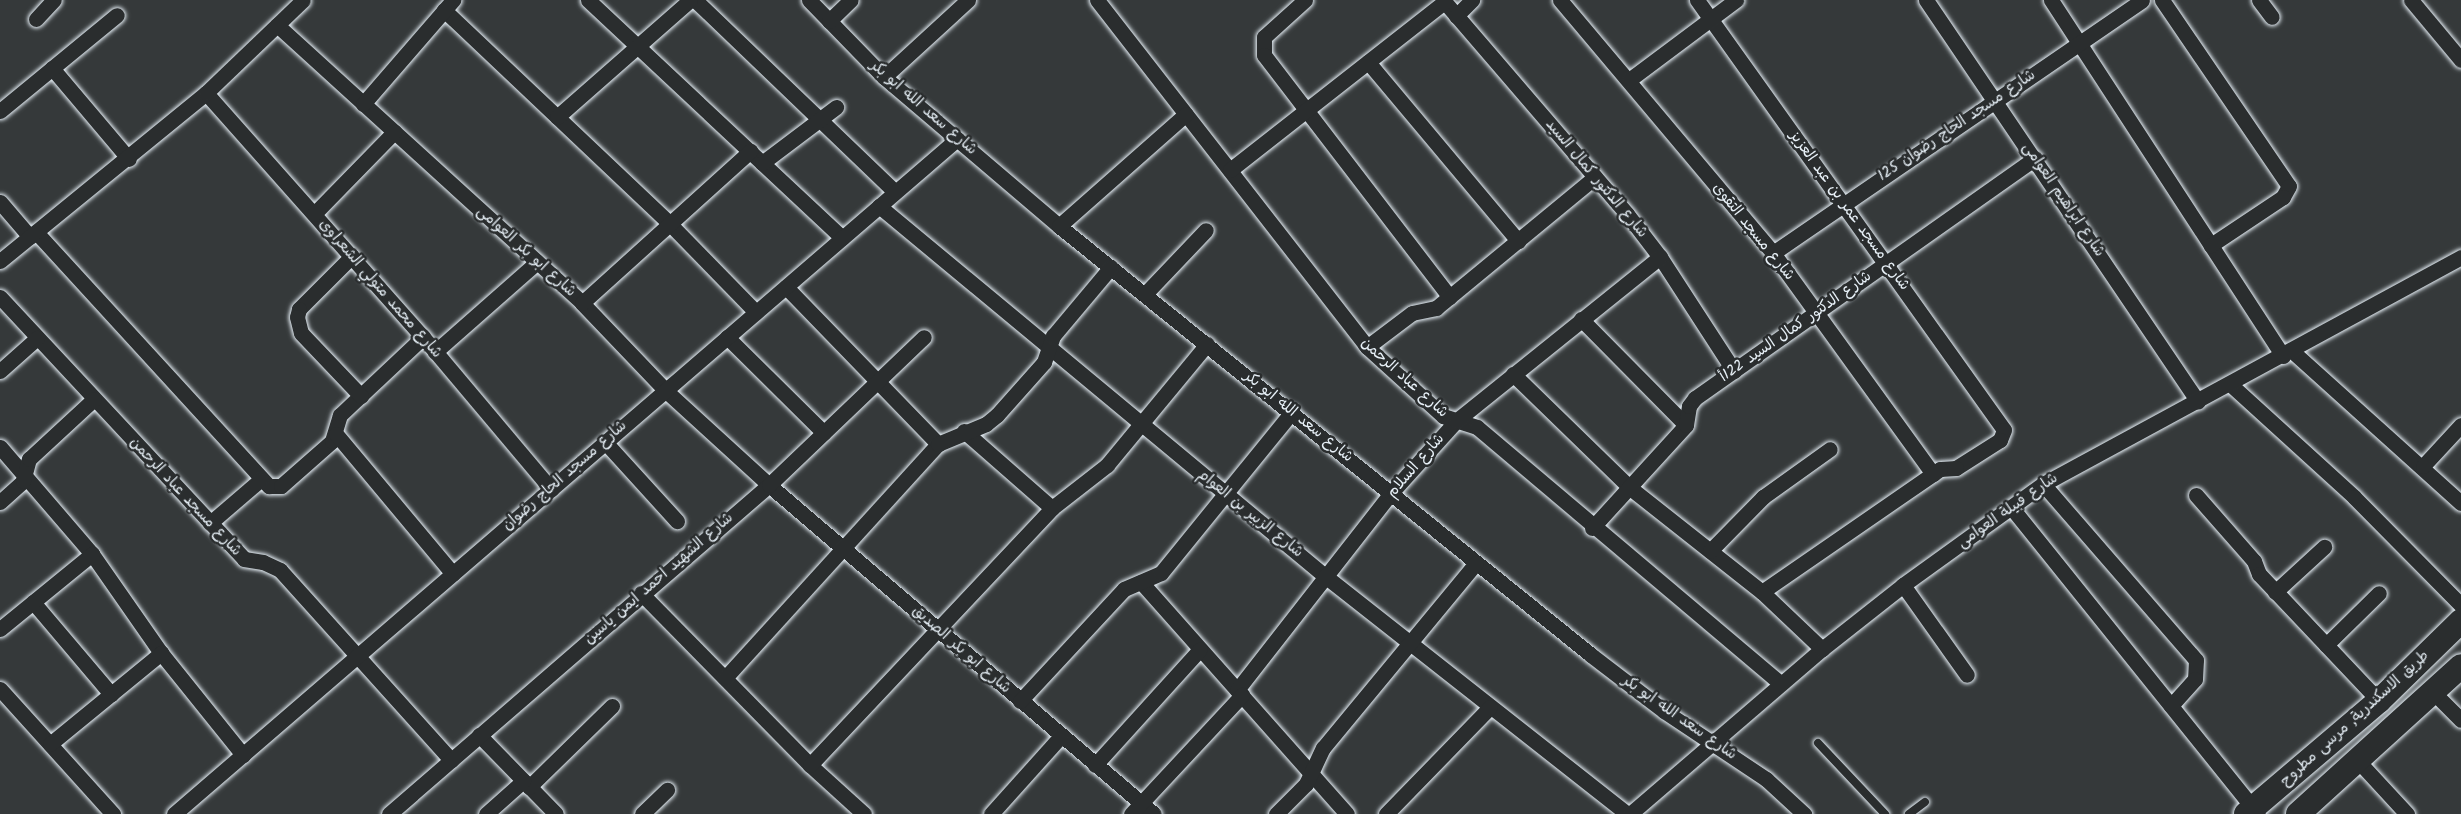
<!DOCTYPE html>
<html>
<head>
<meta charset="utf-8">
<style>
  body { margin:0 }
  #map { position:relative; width:2461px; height:814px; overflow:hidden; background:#35393a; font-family:Kalam,"Playpen Sans Arabic",sans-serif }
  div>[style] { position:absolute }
  .roads { filter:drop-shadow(0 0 2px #e8f1f8) drop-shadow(0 0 2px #e8f1f8) }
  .lane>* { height:8px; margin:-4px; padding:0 4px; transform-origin:4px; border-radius:4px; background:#2a2d2e }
  .street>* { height:15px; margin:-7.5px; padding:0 7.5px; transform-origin:7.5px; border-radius:7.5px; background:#2a2d2e }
  .primary>* { height:24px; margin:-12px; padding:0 12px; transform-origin:12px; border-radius:12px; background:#2a2d2e }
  span { translate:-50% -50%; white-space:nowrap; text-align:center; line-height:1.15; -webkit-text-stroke:5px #2a2d2e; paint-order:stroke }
  .street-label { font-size:15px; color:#e8f1f8 }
</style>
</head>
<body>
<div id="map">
  <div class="roads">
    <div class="lane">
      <div style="left:1818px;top:743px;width:98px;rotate:46.7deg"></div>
      <div style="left:1909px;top:814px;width:20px;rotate:-37deg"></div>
    </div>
    <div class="street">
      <div style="left:588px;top:0;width:348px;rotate:43.1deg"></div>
      <div style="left:695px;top:0;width:277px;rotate:43.8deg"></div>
      <div style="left:809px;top:0;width:107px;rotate:45.8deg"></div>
      <div style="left:884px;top:77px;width:230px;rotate:40.4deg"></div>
      <div style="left:1059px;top:226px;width:683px;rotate:38.88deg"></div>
      <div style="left:1591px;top:655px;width:92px;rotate:37.5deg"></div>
      <div style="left:1664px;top:711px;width:123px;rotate:33.7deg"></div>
      <div style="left:1766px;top:779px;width:52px;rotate:42.6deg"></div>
      <div style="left:1097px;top:0;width:440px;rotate:52.1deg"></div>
      <div style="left:1367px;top:347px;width:103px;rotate:42.2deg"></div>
      <div style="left:1443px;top:416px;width:36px;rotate:18deg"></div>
      <div style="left:1477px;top:427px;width:397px;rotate:40.2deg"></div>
      <div style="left:1305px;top:0;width:55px;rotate:137.9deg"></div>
      <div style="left:1264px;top:37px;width:18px;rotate:90deg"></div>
      <div style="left:1264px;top:55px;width:305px;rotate:52.5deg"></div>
      <div style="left:1443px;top:0;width:282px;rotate:49.3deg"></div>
      <div style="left:1627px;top:214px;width:54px;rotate:52.5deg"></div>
      <div style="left:1660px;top:257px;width:136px;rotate:57deg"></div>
      <div style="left:1560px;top:0;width:331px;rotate:49.9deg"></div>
      <div style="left:1773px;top:253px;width:273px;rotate:54.1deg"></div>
      <div style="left:1697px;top:0;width:528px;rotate:54.47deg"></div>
      <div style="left:2004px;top:430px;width:11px;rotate:112deg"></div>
      <div style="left:2000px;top:440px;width:52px;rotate:147.5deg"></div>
      <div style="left:1956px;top:468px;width:16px;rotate:176deg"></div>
      <div style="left:1940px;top:469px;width:216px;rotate:145.4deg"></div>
      <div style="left:1926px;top:0;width:485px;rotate:55.9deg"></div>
      <div style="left:2051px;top:0;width:425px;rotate:56.9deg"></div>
      <div style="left:2162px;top:0;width:225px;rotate:55.7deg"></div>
      <div style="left:2289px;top:186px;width:13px;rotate:119deg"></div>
      <div style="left:2283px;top:197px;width:87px;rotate:146.3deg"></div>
      <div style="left:2259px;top:0;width:21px;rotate:53deg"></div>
      <div style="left:2411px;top:0;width:78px;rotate:50.2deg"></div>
      <div style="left:444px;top:10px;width:311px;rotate:43.4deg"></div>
      <div style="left:670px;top:224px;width:123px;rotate:45.7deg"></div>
      <div style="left:1456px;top:16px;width:23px;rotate:-45deg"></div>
      <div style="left:36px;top:19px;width:26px;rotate:-47deg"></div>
      <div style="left:829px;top:21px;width:30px;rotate:-44deg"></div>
      <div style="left:277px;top:25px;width:413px;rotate:42.3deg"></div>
      <div style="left:582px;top:303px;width:120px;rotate:46.3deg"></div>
      <div style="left:665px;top:390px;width:141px;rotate:42.4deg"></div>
      <div style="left:769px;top:485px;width:506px;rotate:40.52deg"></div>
      <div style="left:1368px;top:62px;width:234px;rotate:50deg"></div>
      <div style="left:52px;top:68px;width:119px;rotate:49.8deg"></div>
      <div style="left:884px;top:77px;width:114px;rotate:-42.5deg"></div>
      <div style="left:1629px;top:80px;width:134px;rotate:-36.8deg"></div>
      <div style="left:206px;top:93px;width:327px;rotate:48.4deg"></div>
      <div style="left:423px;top:337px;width:199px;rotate:49.9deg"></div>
      <div style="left:363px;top:104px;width:138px;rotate:-49.1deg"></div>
      <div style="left:0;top:111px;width:151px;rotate:-39.4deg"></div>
      <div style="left:557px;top:117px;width:177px;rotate:-41.3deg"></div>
      <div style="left:762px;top:163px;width:93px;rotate:-37.1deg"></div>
      <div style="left:1230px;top:170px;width:272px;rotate:-38.1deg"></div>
      <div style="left:0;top:202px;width:46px;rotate:49.4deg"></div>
      <div style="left:879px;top:206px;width:579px;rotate:39.68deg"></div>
      <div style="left:1325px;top:576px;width:385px;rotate:38.2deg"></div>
      <div style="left:314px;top:214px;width:115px;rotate:-45.7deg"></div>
      <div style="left:1059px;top:226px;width:169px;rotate:-41.4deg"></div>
      <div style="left:36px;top:232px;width:345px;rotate:47.5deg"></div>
      <div style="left:269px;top:486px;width:12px"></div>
      <div style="left:281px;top:486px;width:68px;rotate:-41.4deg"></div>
      <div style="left:332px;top:441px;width:27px;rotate:-73deg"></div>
      <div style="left:340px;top:415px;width:114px;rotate:-43.2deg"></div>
      <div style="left:1773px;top:253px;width:447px;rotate:-34.4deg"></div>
      <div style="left:352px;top:256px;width:75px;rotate:135deg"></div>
      <div style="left:299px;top:309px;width:8px;rotate:104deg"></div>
      <div style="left:297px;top:317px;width:16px;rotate:76deg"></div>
      <div style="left:301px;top:333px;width:87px;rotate:46.4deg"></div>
      <div style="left:0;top:261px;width:266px;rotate:-39.2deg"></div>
      <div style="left:206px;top:93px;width:134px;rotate:-43.8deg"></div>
      <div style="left:786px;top:287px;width:219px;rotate:45.9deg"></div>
      <div style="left:1145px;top:294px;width:88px;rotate:-46.4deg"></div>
      <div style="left:0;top:297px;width:358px;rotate:47deg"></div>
      <div style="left:244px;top:559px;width:19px;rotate:9deg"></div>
      <div style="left:263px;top:562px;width:19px;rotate:25deg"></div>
      <div style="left:280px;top:570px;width:256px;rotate:48deg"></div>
      <div style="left:582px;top:303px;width:227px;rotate:-42.1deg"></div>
      <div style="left:1581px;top:319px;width:149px;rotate:45.3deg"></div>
      <div style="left:727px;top:337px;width:136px;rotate:44.7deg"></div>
      <div style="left:1367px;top:347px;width:56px;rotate:-37.1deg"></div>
      <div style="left:1412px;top:313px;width:25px;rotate:-12deg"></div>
      <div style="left:1436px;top:308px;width:206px;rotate:-39.5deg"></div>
      <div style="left:2292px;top:351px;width:227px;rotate:42deg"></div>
      <div style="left:435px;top:352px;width:136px;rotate:-41.4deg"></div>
      <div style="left:0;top:371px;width:50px;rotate:-41.7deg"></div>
      <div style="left:1513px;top:374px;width:162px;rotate:44.2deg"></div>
      <div style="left:1629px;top:487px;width:169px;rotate:38.3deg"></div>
      <div style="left:1762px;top:592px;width:83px;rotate:43.5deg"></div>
      <div style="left:2230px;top:384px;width:168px;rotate:42.3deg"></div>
      <div style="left:2354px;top:497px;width:152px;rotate:45.3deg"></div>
      <div style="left:964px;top:431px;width:117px;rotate:41.2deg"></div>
      <div style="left:336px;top:434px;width:182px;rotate:50.1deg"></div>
      <div style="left:605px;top:442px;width:107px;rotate:47.7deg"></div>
      <div style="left:0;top:447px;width:141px;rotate:49.3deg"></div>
      <div style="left:92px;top:554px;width:121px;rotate:55.1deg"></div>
      <div style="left:161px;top:653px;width:131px;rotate:51.2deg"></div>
      <div style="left:2423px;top:466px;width:56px;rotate:-47.2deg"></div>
      <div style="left:2043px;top:484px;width:233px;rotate:49deg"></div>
      <div style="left:2196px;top:660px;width:19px;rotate:93deg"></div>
      <div style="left:2195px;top:679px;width:36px;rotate:132deg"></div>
      <div style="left:2196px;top:495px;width:88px;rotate:48.7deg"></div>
      <div style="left:2254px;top:561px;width:14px;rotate:69deg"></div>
      <div style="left:2259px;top:574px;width:175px;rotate:46.6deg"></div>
      <div style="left:0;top:502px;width:31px;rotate:-42deg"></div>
      <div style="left:23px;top:481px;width:23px;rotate:-75deg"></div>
      <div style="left:29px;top:459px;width:88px;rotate:-42.7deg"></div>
      <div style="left:2011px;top:507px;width:394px;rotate:51.2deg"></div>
      <div style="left:210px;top:523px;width:66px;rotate:-40.7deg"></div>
      <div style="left:1592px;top:528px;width:139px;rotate:-47.6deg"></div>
      <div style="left:1686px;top:425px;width:19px;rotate:-81deg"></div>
      <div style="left:1689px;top:406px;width:10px;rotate:-53deg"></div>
      <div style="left:1695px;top:398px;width:416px;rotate:-35.2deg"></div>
      <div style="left:1710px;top:551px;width:76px;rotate:-45.5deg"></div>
      <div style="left:1763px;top:497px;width:82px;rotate:-35.6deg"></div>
      <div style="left:1141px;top:582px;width:310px;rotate:48.4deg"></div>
      <div style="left:1903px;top:585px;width:110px;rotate:54.6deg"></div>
      <div style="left:2275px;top:592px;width:67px;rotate:-42.6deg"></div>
      <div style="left:641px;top:593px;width:241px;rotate:45.5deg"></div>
      <div style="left:810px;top:765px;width:73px;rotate:42.2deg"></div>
      <div style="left:33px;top:602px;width:121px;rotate:49.7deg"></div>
      <div style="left:0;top:629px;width:119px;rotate:-39.2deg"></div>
      <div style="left:2326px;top:645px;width:74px;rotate:-44.5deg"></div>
      <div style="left:725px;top:678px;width:316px;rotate:-47.7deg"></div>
      <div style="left:938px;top:444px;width:52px;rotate:-22.6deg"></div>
      <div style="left:986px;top:424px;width:14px;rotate:-39deg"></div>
      <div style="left:997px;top:415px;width:71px;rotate:-48.4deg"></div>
      <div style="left:1044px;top:362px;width:28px;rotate:-71deg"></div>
      <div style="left:1053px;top:336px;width:90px;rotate:-50deg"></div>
      <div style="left:0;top:689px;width:169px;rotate:47.9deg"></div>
      <div style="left:1237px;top:690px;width:250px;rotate:-52deg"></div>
      <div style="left:1391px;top:493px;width:97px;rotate:-47.9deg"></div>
      <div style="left:1456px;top:421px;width:262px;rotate:-38.8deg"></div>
      <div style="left:2434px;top:693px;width:38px;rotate:45deg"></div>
      <div style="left:1020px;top:701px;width:153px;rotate:-47.1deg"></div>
      <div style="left:1124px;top:589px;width:40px;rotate:-23.4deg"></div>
      <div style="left:1161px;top:573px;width:208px;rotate:-50.9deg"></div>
      <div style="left:479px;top:735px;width:110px;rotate:45.7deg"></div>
      <div style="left:50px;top:744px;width:144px;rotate:-39.3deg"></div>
      <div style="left:2359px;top:762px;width:71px;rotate:47.3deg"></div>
      <div style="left:810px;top:765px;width:353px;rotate:-46.7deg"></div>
      <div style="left:1052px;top:508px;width:70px;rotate:-38deg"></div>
      <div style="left:1107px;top:465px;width:157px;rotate:-50.4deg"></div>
      <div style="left:1095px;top:765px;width:156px;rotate:-47.8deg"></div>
      <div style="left:529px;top:787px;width:116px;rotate:-44.3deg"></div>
      <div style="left:174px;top:814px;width:1034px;rotate:-40.76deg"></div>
      <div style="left:389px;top:814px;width:503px;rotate:-40.89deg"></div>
      <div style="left:769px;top:485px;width:214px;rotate:-43.7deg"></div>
      <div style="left:486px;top:814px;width:50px;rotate:-41.7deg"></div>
      <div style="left:642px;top:814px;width:35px;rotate:-44deg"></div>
      <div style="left:991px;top:814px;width:105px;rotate:-48.1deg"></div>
      <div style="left:1131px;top:814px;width:163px;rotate:-47deg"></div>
      <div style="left:1276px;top:814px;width:42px;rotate:-45deg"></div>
      <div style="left:1306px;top:784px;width:40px;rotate:-65deg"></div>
      <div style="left:1323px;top:748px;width:240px;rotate:-50.4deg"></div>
      <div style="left:1386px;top:814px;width:149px;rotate:-45.8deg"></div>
      <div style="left:1630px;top:814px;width:253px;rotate:-40.7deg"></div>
      <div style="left:1822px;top:649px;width:103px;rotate:-38.3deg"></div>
      <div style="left:1903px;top:585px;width:173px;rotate:-35.8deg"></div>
      <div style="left:2043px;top:484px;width:476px;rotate:-28.5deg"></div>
    </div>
    <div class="primary">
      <div style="left:2246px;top:814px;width:175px;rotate:-40.4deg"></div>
      <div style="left:2379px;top:701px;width:115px;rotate:-44.3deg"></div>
      <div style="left:2298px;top:814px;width:220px;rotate:-42.2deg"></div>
    </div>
  </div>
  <div class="street-label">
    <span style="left:923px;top:108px;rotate:41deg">شارع سعد الله ابو بكر</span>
    <span style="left:1957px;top:126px;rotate:-34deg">شارع مسجد الحاج رضوان 125</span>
    <span style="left:1596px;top:179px;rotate:50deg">شارع الدكتور كمال السيد</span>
    <span style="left:2063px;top:200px;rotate:56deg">شارع ابراهيم العوامى</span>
    <span style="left:1849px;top:211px;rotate:54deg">شارع مسجد عمر بن عبد العزيز</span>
    <span style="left:1753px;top:232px;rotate:51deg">شارع مسجد التقوى</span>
    <span style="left:526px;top:252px;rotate:42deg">شارع ابو بكر العوامى</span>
    <span style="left:380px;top:289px;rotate:49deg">شارع محمد متولي الشعراوى</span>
    <span style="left:1796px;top:327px;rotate:-35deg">شارع الدكتور كمال السيد 122أ</span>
    <span style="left:1404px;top:378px;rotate:42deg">شارع عباد الرحمن</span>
    <span style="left:1298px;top:417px;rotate:39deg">شارع سعد الله ابو بكر</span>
    <span style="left:1416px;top:466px;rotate:-49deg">شارع السلام</span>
    <span style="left:565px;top:476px;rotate:-41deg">شارع مسجد الحاج رضوان</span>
    <span style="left:185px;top:497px;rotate:47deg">شارع مسجد عباد الرحمن</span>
    <span style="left:2008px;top:511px;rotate:-35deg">شارع قبيلة العوامى</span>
    <span style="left:1250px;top:514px;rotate:39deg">شارع الزبير بن العوام</span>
    <span style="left:659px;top:579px;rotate:-41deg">شارع الشهيد احمد ايمن ياسين</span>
    <span style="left:961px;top:650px;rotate:41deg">شارع ابو بكر الصديق</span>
    <span style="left:1679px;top:718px;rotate:35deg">شارع سعد الله ابو بكر</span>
    <span style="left:2355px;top:719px;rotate:-42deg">طريق الاسكندرية, مرسى مطروح</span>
  </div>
</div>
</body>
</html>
